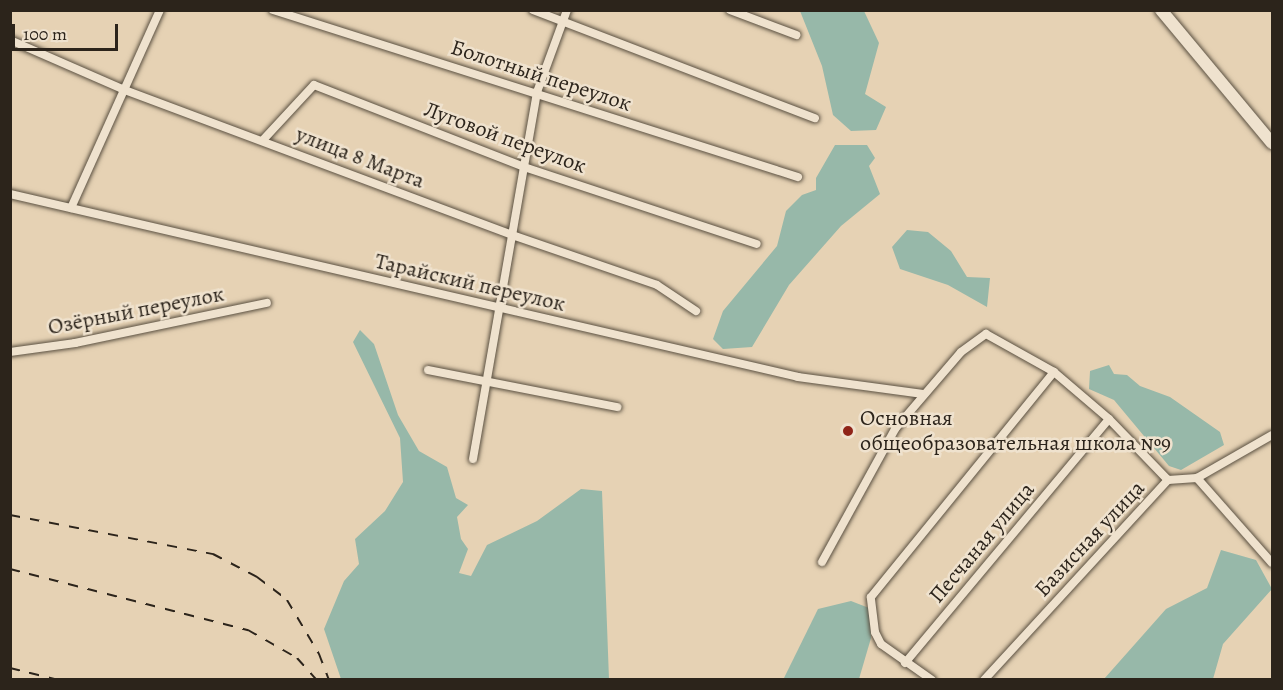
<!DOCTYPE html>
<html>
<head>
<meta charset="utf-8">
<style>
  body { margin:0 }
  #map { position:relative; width:1283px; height:690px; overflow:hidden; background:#e6d2b4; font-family:Alegreya,serif }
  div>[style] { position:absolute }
  .water>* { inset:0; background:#97b8a9 }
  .roads { filter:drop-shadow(0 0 2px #5a5041) drop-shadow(0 0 2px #5a5041) }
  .street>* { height:8px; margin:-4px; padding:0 4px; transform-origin:4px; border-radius:4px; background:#efe2ce }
  .secondary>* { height:12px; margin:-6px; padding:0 6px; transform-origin:6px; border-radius:6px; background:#efe2ce }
  .rail>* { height:2px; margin-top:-1px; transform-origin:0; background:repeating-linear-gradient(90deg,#2c241b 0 10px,transparent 0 20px) }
  .dots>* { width:16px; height:16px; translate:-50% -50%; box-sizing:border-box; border:3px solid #efe2ce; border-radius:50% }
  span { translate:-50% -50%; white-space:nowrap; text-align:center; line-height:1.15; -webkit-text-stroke:5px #efe2ce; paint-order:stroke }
  .street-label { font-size:22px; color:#2c241b }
  .poi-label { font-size:22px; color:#2c241b }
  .left { translate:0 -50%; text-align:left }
  .frame { position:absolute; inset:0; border:12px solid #2c241b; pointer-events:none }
  .scale { position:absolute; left:12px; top:24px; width:106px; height:27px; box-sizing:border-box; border:3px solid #2c241b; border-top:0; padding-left:8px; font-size:18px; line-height:21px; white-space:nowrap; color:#2c241b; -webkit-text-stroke:4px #efe2ce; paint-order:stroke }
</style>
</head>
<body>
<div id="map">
  <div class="water">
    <div style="clip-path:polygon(800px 11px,864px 11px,879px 43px,865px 94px,886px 107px,876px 130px,851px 131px,833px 115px,822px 66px)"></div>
    <div style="clip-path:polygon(835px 145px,867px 145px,875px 158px,869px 166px,880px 194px,841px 226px,789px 285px,752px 347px,723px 349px,713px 339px,723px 311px,777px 246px,786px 211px,802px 195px,816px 190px,816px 178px)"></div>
    <div style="clip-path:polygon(907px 230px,928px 232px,951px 251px,967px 277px,990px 278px,987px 307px,948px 285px,900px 269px,892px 247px)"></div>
    <div style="clip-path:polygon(360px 330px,374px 344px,398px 415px,419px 451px,447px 467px,456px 498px,468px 505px,457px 517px,461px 539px,468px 549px,459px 573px,471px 576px,487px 545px,537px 521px,581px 489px,602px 491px,609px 679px,341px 679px,324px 629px,344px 581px,359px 564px,355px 539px,385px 511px,403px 482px,400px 438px,353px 342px)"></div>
    <div style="clip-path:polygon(1109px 365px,1114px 374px,1127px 375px,1140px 386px,1170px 397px,1220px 432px,1224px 445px,1181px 470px,1169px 466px,1114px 400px,1089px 389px,1090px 371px)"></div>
    <div style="clip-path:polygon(1221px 550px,1256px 560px,1272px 589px,1223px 644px,1213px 679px,1104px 679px,1166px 609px,1207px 588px)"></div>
    <div style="clip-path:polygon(851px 601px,869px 608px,871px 638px,859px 679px,783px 680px,818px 609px)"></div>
  </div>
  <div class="roads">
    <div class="street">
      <div style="left:273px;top:10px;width:551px;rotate:17.65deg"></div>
      <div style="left:533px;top:10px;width:302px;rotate:21deg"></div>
      <div style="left:730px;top:10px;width:71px;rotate:20.7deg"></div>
      <div style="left:10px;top:40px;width:122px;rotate:23.6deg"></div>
      <div style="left:122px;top:89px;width:416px;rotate:20.5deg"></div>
      <div style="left:512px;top:235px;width:153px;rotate:19deg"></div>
      <div style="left:657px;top:285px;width:47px;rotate:33.7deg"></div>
      <div style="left:263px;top:140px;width:75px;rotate:-47.2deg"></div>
      <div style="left:314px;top:85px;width:225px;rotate:21.3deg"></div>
      <div style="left:524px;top:167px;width:245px;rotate:18.3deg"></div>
      <div style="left:10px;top:194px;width:809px;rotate:13.07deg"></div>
      <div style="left:798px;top:377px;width:126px;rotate:7.7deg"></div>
      <div style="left:71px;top:208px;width:217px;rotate:-65.8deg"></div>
      <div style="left:10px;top:352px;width:66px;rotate:-7.9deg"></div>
      <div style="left:75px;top:343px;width:196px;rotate:-11.8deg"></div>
      <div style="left:428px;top:370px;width:193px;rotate:11.1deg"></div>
      <div style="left:473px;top:459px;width:373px;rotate:-80.1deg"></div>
      <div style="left:537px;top:92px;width:87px;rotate:-69.9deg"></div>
      <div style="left:1197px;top:478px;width:113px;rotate:48.6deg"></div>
      <div style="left:822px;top:562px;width:152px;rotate:-61.2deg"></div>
      <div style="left:895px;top:429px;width:101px;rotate:-49.4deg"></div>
      <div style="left:961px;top:352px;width:31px;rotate:-36deg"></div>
      <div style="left:986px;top:334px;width:78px;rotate:29.2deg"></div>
      <div style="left:1054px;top:372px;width:72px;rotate:40.5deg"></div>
      <div style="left:1109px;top:419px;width:85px;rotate:46deg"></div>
      <div style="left:905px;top:663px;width:318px;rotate:-50.1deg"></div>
      <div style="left:932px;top:680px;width:62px;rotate:-144.8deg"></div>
      <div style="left:881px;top:644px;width:13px;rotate:-117deg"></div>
      <div style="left:875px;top:632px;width:35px;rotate:-97deg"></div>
      <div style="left:871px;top:597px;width:290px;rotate:-50.9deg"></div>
      <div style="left:984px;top:680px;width:272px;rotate:-47.4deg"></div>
      <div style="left:1168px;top:480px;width:29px;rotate:-4deg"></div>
      <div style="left:1197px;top:478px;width:86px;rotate:-29.8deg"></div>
    </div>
    <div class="secondary">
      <div style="left:1161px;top:10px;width:173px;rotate:50.2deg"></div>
    </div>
  </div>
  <div class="rail">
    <div style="left:10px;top:515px;width:207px;rotate:10.9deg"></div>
    <div style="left:213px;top:554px;width:50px;rotate:27.6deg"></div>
    <div style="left:257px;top:577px;width:38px;rotate:37deg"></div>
    <div style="left:287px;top:600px;width:63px;rotate:59.3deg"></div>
    <div style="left:319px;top:654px;width:28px;rotate:69deg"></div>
    <div style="left:10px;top:569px;width:246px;rotate:14.4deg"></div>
    <div style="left:248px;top:630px;width:56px;rotate:29.7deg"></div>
    <div style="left:297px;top:658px;width:30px;rotate:48deg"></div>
    <div style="left:10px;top:668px;width:50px;rotate:13.8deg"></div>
  </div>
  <div class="dots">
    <div style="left:848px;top:431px;background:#8f2418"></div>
  </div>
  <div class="street-label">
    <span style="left:541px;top:76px;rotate:18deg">Болотный переулок</span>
    <span style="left:505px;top:138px;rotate:20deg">Луговой переулок</span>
    <span style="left:360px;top:158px;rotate:21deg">улица 8 Марта</span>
    <span style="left:470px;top:283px;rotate:13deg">Тарайский переулок</span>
    <span style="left:136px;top:311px;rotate:-11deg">Озёрный переулок</span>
    <span style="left:1090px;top:539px;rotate:-47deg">Базисная улица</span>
    <span style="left:982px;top:543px;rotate:-50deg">Песчаная улица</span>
  </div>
  <div class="poi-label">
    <span class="left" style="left:860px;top:431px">Основная<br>общеобразовательная школа №9</span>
  </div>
  <div class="frame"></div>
  <div class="scale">100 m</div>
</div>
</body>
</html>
